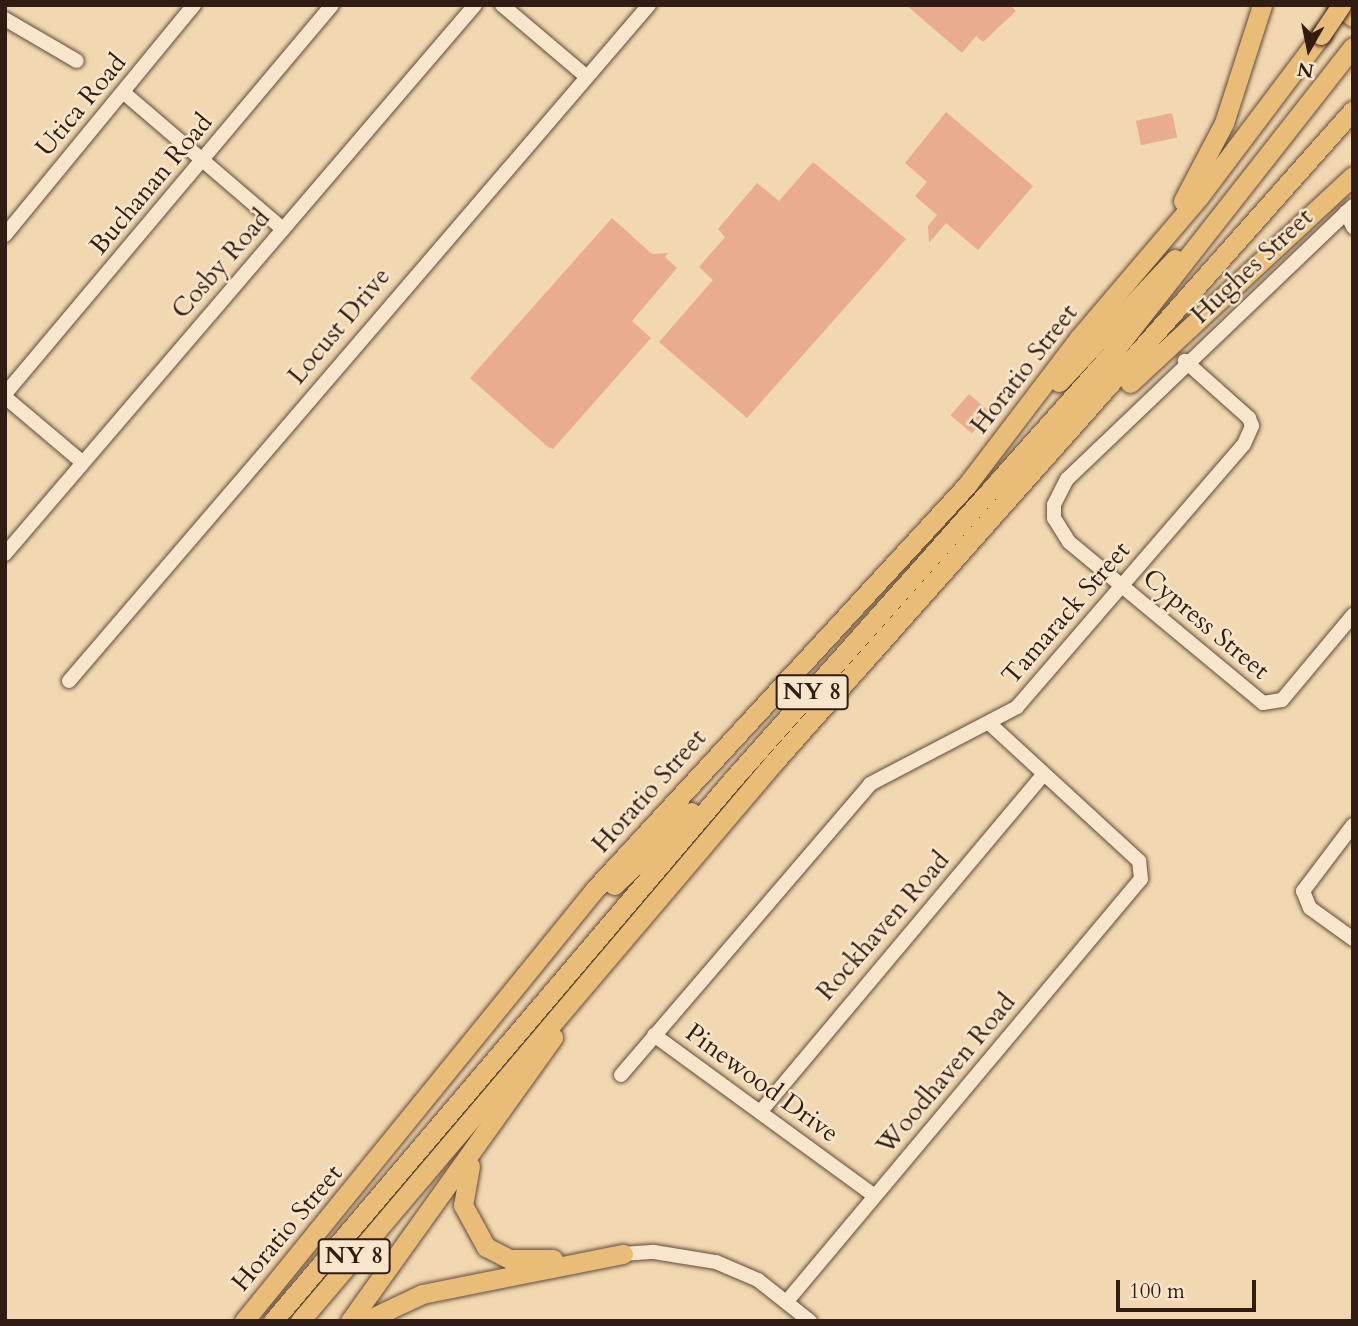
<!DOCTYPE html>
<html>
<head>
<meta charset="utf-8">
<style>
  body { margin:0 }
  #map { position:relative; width:1358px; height:1326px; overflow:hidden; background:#f2d8b0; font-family:Cardo,serif }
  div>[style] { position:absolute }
  .building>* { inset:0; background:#e9ac8e; transform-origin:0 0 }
  .roads { filter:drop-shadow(0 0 2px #604b3a) drop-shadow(0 0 2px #604b3a) }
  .minor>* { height:14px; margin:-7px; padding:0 7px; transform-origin:7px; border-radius:7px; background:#f7e6cc }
  .major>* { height:18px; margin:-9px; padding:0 9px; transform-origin:9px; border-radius:9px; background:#e9bc78 }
  .highway>* { height:19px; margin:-9.5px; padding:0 9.5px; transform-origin:9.5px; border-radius:9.5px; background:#e9bc78 }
  .bridges { filter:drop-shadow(0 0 2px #301c12) drop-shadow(0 0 2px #301c12) }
  .highway-bridge>* { height:19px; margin:-9.5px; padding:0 9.5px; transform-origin:9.5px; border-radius:9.5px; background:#e9bc78 }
  span { translate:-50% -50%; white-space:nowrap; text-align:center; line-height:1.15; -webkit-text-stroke:5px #f7e6cc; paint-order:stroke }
  .shield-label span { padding:2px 5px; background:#f7e6cc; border:2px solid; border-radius:5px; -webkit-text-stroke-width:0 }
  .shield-label { font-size:24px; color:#301c12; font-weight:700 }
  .street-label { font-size:26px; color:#301c12 }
  .frame { position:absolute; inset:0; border:7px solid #301c12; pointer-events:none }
  .north { position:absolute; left:1274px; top:14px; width:70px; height:70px; -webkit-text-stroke:5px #f7e6cc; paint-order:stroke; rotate:189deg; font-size:19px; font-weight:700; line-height:28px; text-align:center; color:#301c12 }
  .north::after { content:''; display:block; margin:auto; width:24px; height:32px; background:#301c12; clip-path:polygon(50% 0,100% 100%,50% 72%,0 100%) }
  .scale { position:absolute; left:1116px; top:1280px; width:140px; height:32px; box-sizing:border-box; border:4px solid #301c12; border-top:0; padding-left:9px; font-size:21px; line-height:24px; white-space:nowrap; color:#301c12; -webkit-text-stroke:5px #f7e6cc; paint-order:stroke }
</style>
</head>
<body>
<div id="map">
  <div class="building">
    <div style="clip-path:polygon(906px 5px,1010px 5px,1016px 11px,983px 42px,976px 36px,962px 53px)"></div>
    <div style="clip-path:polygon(946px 112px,1033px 186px,978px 250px,946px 223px,929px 243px,928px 226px,937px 215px,915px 196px,927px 182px,905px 163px)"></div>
    <div style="left:1172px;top:113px;width:25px;height:37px;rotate:78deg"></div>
    <div style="clip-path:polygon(813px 162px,906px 239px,747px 418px,659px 342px,713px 280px,699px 267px,725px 237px,718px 229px,757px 183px,779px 201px)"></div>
    <div style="clip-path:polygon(612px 218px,652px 254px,668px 253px,665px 257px,677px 268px,632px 321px,651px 338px,553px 449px,548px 447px,470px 378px)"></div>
    <div style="left:969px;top:394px;width:28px;height:28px;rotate:41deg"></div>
  </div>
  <div class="roads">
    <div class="minor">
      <div style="left:502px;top:5px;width:111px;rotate:40.3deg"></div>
      <div style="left:5px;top:19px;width:83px;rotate:30.3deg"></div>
      <div style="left:123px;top:92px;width:211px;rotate:40.6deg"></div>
      <div style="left:1353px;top:206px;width:395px;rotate:136.3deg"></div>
      <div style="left:1067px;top:479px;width:29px;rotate:117deg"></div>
      <div style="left:1054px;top:505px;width:13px;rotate:90deg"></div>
      <div style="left:1054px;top:518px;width:28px;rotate:58deg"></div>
      <div style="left:1069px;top:542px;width:252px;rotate:39.7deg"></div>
      <div style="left:1263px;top:703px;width:19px;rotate:-9deg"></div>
      <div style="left:1282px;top:700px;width:111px;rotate:-50.1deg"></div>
      <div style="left:1346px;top:212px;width:17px;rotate:65deg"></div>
      <div style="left:5px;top:235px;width:298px;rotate:-50.6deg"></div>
      <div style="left:5px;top:394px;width:508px;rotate:-49.95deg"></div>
      <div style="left:5px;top:397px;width:101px;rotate:40.2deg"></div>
      <div style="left:5px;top:554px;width:723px;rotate:-49.43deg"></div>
      <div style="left:69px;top:681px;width:891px;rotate:-49.37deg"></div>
      <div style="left:1353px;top:825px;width:83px;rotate:127.1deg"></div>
      <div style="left:1303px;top:891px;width:18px;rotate:68deg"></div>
      <div style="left:1310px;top:908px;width:53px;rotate:35.8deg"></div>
      <div style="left:654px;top:1035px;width:273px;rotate:36.1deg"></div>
      <div style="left:621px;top:1075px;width:383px;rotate:-49.4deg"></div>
      <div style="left:870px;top:784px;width:166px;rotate:-27.6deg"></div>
      <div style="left:1017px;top:707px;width:347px;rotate:-49.2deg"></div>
      <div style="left:1244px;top:444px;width:20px;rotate:-66deg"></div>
      <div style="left:1252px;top:426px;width:9px;rotate:-111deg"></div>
      <div style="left:1249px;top:418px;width:86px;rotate:-138.3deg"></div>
      <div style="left:761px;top:1111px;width:439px;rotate:-50deg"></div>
      <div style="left:623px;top:1254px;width:31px;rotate:-4deg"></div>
      <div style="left:654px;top:1252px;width:63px;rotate:9.2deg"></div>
      <div style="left:716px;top:1262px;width:46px;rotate:23.2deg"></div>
      <div style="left:758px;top:1280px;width:66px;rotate:38.3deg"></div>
      <div style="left:788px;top:1300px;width:549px;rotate:-50.02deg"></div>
      <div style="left:1141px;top:879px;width:18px;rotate:-96deg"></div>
      <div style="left:1139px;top:861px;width:201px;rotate:-137.4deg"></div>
    </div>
    <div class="major">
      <div style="left:1337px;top:5px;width:21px;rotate:39deg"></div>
    </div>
    <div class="highway">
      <div style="left:1183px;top:201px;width:88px;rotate:-62.3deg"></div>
      <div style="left:1224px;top:123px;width:124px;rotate:-72.1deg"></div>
      <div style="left:1059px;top:382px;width:169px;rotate:-46.7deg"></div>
      <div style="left:1130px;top:383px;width:304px;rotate:-42.9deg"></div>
      <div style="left:614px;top:885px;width:106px;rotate:-43.5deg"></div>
      <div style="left:470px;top:1166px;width:40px;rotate:100deg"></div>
      <div style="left:463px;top:1205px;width:48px;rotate:61.3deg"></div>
      <div style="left:486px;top:1247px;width:27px;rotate:27deg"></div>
      <div style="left:510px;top:1259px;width:43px"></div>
      <div style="left:244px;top:1321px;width:557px;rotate:-50.91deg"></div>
      <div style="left:595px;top:889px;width:549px;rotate:-47.36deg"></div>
      <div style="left:967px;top:485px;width:185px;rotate:-52.7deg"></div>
      <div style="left:1079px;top:338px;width:185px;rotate:-49.6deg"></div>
      <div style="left:1199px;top:197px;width:203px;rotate:-53deg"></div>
      <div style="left:273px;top:1321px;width:711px;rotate:-49.68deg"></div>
      <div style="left:733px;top:779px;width:574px;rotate:-48.32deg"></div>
      <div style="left:1115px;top:350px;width:385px;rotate:-51.9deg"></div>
      <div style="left:300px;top:1321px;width:736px;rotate:-49.69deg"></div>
      <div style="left:776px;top:760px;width:869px;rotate:-48.4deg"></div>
      <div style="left:350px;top:1321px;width:349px;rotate:-54.4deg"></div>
      <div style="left:365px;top:1321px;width:63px;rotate:-25.3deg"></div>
      <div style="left:422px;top:1294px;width:205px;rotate:-11.3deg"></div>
    </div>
  </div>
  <div class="bridges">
    <div class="highway-bridge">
      <div style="left:1321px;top:35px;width:36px;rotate:-56deg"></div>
    </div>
  </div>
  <div class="shield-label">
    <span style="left:812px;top:692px">NY 8</span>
    <span style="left:354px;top:1256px">NY 8</span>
  </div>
  <div class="street-label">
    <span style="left:81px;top:105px;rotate:-50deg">Utica Road</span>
    <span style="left:151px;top:184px;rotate:-50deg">Buchanan Road</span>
    <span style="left:221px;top:264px;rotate:-49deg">Cosby Road</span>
    <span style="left:1252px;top:266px;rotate:-43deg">Hughes Street</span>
    <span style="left:339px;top:326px;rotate:-50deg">Locust Drive</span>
    <span style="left:1024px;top:369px;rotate:-52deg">Horatio Street</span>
    <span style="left:1066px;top:613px;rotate:-49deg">Tamarack Street</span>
    <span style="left:1206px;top:624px;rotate:40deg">Cypress Street</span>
    <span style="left:649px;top:791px;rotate:-48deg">Horatio Street</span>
    <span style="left:883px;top:926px;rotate:-49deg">Rockhaven Road</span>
    <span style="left:946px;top:1074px;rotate:-50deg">Woodhaven Road</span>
    <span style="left:762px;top:1083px;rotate:36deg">Pinewood Drive</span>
    <span style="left:287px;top:1228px;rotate:-50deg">Horatio Street</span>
  </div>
  <div class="frame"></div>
  <div class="north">N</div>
  <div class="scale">100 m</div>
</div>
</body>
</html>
